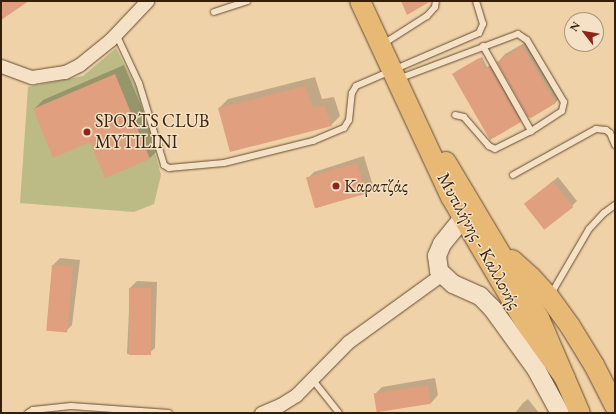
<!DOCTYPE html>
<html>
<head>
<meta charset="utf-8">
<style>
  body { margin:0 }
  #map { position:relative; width:616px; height:414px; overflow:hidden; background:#f0d2a8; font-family:"EB Garamond",serif }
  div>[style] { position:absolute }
  .green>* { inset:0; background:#bcbb86 }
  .shadow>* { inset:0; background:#0003 }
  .building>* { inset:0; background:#e09f7e; transform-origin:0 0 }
  .roads { filter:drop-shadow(0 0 1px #644c32) drop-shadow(0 0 1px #644c32) }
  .lane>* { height:6px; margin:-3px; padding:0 3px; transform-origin:3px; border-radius:3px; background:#f5e2c6 }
  .street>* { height:13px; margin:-6.5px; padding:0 6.5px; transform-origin:6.5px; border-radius:6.5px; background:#f5e2c6 }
  .secondary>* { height:18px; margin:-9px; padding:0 9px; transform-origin:9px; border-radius:9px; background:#f5e2c6 }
  .primary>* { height:20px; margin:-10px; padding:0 10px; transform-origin:10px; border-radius:10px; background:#e8b974 }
  .dots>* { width:11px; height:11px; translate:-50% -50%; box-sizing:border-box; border:2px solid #f5e2c6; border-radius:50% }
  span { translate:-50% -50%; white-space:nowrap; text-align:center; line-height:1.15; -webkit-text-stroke:3px #f5e2c6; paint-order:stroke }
  .poi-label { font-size:18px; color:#361f0a }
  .left { translate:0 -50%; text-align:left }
  .street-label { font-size:18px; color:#361f0a }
  .frame { position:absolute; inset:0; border:2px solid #361f0a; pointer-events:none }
  .north { position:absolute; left:564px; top:12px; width:40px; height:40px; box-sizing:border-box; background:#f5e2c6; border:1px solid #a9947b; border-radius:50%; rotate:301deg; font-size:11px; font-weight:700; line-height:16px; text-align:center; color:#361f0a }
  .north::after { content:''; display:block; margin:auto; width:14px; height:18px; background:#8f2418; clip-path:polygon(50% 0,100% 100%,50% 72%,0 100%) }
</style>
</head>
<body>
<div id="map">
  <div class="green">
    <div style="clip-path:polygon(116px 48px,137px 89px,161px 175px,154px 204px,134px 212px,20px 203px,28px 87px,83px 76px)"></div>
  </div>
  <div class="shadow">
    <div style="clip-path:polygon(530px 40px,563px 95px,555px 103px,498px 62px,505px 54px)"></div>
    <div style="clip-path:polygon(482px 57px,487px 67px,492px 65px,522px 119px,520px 121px,455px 72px)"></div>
    <div style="clip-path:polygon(124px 65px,159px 149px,150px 158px,105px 177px,90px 141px,34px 109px,43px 100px)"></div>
    <div style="clip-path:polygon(315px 77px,322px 99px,334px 97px,340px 116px,331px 125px,219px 108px,228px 99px)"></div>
    <div style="clip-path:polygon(364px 156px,373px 186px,366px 193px,316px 208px,307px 179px,314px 172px)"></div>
    <div style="clip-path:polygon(558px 177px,577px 201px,572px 206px,525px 204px)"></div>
    <div style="clip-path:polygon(60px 258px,80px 260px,72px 325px,65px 332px,53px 265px)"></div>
    <div style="clip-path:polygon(137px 281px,157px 282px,155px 348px,147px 355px,127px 354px,130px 288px)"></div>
    <div style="clip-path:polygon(435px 378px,438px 395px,431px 403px,375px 394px,382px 387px)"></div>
    <div style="clip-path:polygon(528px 399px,539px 413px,515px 413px,523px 403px)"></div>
  </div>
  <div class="building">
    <div style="clip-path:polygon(1px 1px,29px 1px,1px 20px)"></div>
    <div style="clip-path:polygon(401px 1px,431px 1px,407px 15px)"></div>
    <div style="clip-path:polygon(522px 46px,556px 103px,531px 118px,528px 117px,497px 62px)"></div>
    <div style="clip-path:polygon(479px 58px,485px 69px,489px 66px,521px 122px,490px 140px,452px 74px)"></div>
    <div style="clip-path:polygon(115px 74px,150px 159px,105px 178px,90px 142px,53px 158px,33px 109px)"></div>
    <div style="clip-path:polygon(305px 86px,313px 108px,324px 105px,332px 126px,230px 152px,218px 108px)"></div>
    <div style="left:357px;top:163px;width:32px;height:53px;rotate:74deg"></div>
    <div style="left:553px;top:181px;width:33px;height:37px;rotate:52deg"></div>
    <div style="left:52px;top:265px;width:21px;height:66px;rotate:5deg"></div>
    <div style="left:129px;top:288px;width:22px;height:67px"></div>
    <div style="left:428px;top:385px;width:19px;height:55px;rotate:81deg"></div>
  </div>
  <div class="roads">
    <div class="lane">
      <div style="left:214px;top:12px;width:35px;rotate:-18deg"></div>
      <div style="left:116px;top:34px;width:54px;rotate:64.9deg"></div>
      <div style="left:139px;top:83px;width:86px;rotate:73deg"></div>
      <div style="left:164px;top:165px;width:6px;rotate:31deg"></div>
      <div style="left:169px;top:168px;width:55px;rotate:-5.2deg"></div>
      <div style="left:224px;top:163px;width:92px;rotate:-13.9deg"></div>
      <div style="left:313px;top:141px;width:34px;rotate:-23deg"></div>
      <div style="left:344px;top:128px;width:9px;rotate:-58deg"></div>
      <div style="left:349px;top:120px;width:27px;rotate:-84deg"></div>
      <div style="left:352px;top:93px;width:8px;rotate:-60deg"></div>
      <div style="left:356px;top:86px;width:134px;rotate:-23.3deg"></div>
      <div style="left:479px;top:33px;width:10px;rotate:-66deg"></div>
      <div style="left:483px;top:24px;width:24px;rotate:-107deg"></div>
      <div style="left:383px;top:44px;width:52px;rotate:-32.5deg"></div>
      <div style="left:427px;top:16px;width:12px;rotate:-48deg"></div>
      <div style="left:435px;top:7px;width:6px;rotate:-81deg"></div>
      <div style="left:483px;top:46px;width:98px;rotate:60.5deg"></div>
      <div style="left:398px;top:79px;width:128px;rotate:-20.6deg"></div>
      <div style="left:518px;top:34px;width:11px;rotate:34deg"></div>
      <div style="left:527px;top:40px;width:72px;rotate:59.2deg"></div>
      <div style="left:564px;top:102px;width:9px;rotate:103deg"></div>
      <div style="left:562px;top:111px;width:37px;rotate:147deg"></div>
      <div style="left:531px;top:131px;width:40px;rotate:153.4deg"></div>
      <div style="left:495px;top:149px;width:7px;rotate:-153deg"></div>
      <div style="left:489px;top:146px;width:38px;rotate:-131deg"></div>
      <div style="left:464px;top:117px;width:9px;rotate:-167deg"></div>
      <div style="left:513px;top:175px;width:95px;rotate:-29deg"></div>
      <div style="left:596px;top:129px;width:10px;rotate:6deg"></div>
      <div style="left:606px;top:130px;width:5px;rotate:37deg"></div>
      <div style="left:610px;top:133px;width:13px;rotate:67deg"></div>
      <div style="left:551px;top:294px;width:75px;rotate:-59.7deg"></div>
      <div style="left:589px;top:229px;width:22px;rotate:-47deg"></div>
      <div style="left:604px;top:213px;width:14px;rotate:-36deg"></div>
      <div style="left:312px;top:379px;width:43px;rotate:51.5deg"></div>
      <div style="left:28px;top:413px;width:6px;rotate:-31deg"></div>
      <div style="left:33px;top:410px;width:38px;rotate:-6deg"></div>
      <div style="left:71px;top:406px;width:98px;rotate:4.1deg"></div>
    </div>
    <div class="street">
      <div style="left:1px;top:66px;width:33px;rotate:20deg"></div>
      <div style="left:32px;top:77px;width:33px;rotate:-9deg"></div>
      <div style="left:65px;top:72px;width:16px;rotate:-27deg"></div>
      <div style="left:79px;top:65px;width:40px;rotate:-39deg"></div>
      <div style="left:110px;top:40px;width:54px;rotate:-46.5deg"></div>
      <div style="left:261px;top:413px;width:21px;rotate:-23deg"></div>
      <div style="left:280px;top:405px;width:19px;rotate:-32deg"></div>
      <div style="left:296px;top:395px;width:74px;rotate:-45.5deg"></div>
      <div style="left:348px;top:342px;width:116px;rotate:-35.9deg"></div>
    </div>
    <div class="secondary">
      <div style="left:476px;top:212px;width:14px;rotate:155deg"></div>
      <div style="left:463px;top:218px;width:33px;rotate:129deg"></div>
      <div style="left:442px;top:244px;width:13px;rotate:113deg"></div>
      <div style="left:437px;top:256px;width:15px;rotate:82deg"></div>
      <div style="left:439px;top:271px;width:19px;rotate:43deg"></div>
      <div style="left:453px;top:284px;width:30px;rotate:24deg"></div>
      <div style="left:480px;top:296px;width:17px;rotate:45deg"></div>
      <div style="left:492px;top:308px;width:75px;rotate:54.2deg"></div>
      <div style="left:536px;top:369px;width:50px;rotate:61.4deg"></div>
    </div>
    <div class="primary">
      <div style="left:360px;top:1px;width:216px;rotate:65.1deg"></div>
      <div style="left:451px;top:197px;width:145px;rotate:59.4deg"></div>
      <div style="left:525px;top:322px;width:69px;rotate:54.5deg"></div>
      <div style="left:446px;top:162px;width:182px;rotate:59.2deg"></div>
      <div style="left:539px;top:318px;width:103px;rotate:66.7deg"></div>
      <div style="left:512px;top:260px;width:25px;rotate:42deg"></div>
      <div style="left:531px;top:277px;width:27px;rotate:48deg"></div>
      <div style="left:549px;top:297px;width:36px;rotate:54deg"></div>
      <div style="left:570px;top:326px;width:46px;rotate:58.4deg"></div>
      <div style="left:594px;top:365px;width:46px;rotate:62.9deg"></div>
    </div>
  </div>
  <div class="dots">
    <div style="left:87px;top:132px;background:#8f2418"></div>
    <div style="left:336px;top:186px;background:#8f2418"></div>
  </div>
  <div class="poi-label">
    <span class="left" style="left:95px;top:132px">SPORTS CLUB<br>MYTILINI</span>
    <span class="left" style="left:344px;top:186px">Καρατζάς</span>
  </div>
  <div class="street-label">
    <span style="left:479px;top:241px;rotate:61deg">Μυτιλήνης - Καλλονής</span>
  </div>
  <div class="frame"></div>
  <div class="north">N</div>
</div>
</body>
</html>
